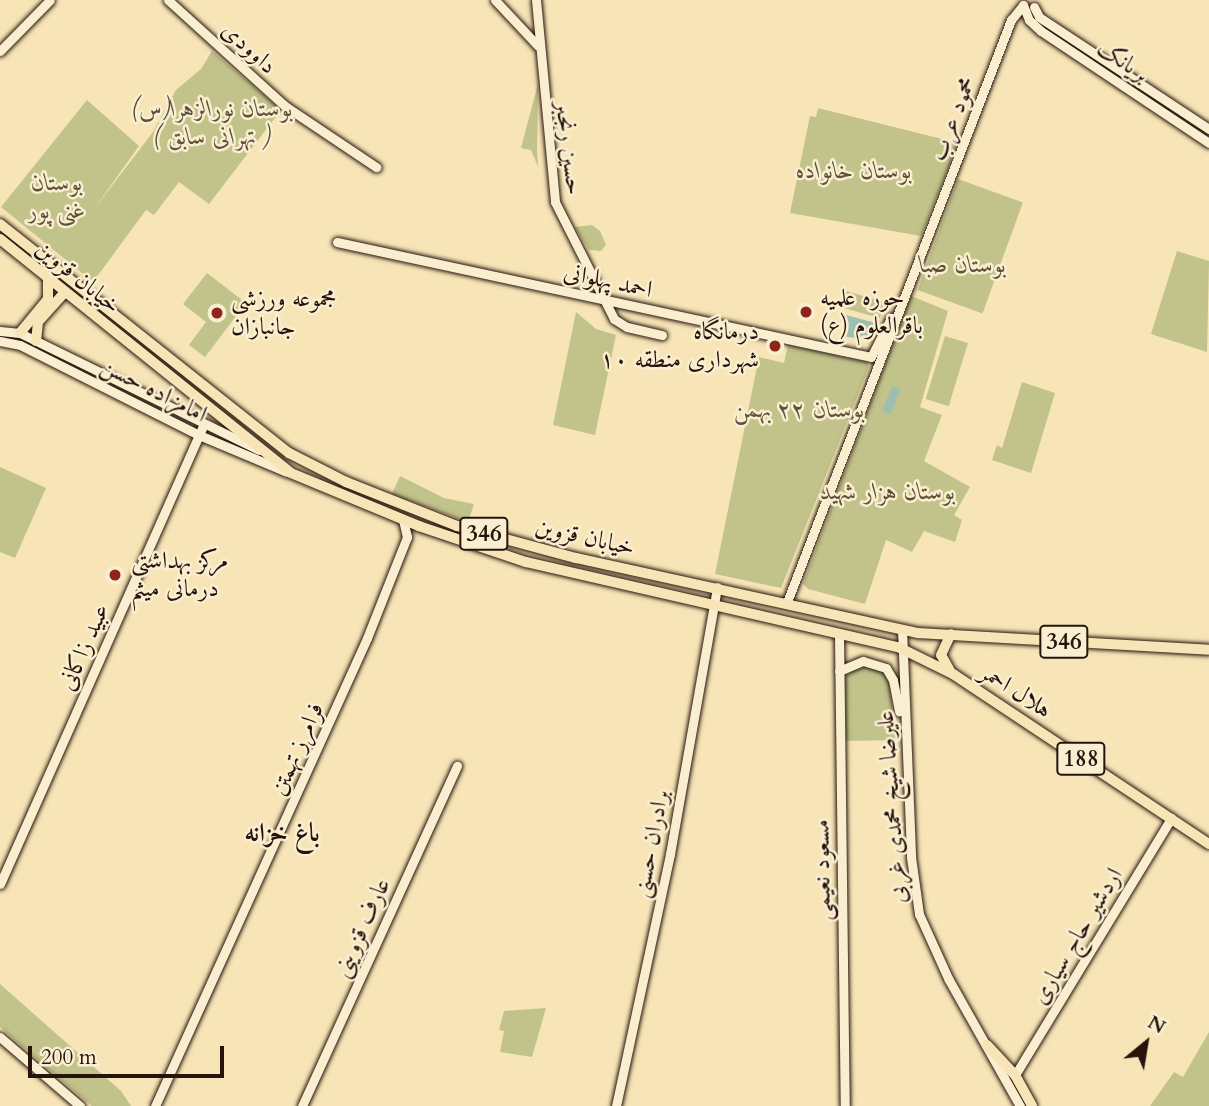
<!DOCTYPE html>
<html>
<head>
<meta charset="utf-8">
<style>
  body { margin:0 }
  #map { position:relative; width:1209px; height:1106px; overflow:hidden; background:#f7e5b7; font-family:Cardo,Amiri,serif }
  div>[style] { position:absolute }
  .green>* { inset:0; background:#c1c38b; transform-origin:0 0 }
  .water>* { inset:0; background:#9dbfb0; transform-origin:0 0 }
  .roads { filter:drop-shadow(0 0 2px #26140c) drop-shadow(0 0 2px #26140c) }
  .secondary>* { height:9px; margin:-4.5px; padding:0 4.5px; transform-origin:4.5px; border-radius:4.5px; background:#faeed0 }
  .primary>* { height:10px; margin:-5px; padding:0 5px; transform-origin:5px; border-radius:5px; background:#f7e5b7 }
  .dots>* { width:19px; height:19px; translate:-50% -50%; box-sizing:border-box; border:4px solid #faeed0; border-radius:50% }
  span { translate:-50% -50%; white-space:nowrap; text-align:center; line-height:1.15; -webkit-text-stroke:5px #faeed0; paint-order:stroke }
  .shield-label span { padding:2px 5px; background:#faeed0; border:2px solid; border-radius:5px; -webkit-text-stroke-width:0 }
  .shield-label { font-size:23px; color:#26140c; font-weight:700 }
  .street-label { font-size:24px; color:#26140c }
  .park-label { font-size:24px; color:#5c5138; font-style:italic }
  .poi-label { font-size:24px; color:#26140c }
  .left { translate:0 -50%; text-align:left }
  .right { translate:-100% -50%; text-align:right }
  .neighbourhood-label { font-size:26px; color:#26140c; font-weight:700 }
  .north { position:absolute; left:1111px; top:1008px; width:70px; height:70px; -webkit-text-stroke:5px #faeed0; paint-order:stroke; rotate:30deg; font-size:19px; font-weight:700; line-height:28px; text-align:center; color:#26140c }
  .north::after { content:''; display:block; margin:auto; width:24px; height:32px; background:#26140c; clip-path:polygon(50% 0,100% 100%,50% 72%,0 100%) }
  .scale { position:absolute; left:28px; top:1046px; width:196px; height:32px; box-sizing:border-box; border:4px solid #26140c; border-top:0; padding-left:9px; font-size:21px; line-height:24px; white-space:nowrap; color:#26140c; -webkit-text-stroke:5px #faeed0; paint-order:stroke }
</style>
</head>
<body>
<div id="map">
  <div class="green">
    <div style="clip-path:polygon(212px 51px,281px 110px,209px 204px,179px 182px,154px 215px,146px 210px,93px 282px,1px 207px,87px 100px,139px 146px,94px 209px,153px 132px,176px 90px,201px 69px)"></div>
    <div style="clip-path:polygon(538px 84px,537px 149px,538px 167px,531px 150px,521px 148px)"></div>
    <div style="clip-path:polygon(818px 108px,958px 143px,921px 236px,790px 213px,810px 116px,816px 117px)"></div>
    <div style="left:958px;top:179px;width:69px;height:118px;rotate:20deg"></div>
    <div style="clip-path:polygon(592px 225px,600px 231px,606px 245px,601px 251px,589px 250px,575px 227px)"></div>
    <div style="clip-path:polygon(1177px 251px,1209px 261px,1207px 352px,1151px 334px)"></div>
    <div style="clip-path:polygon(207px 273px,246px 303px,205px 357px,189px 345px,206px 322px,183px 304px)"></div>
    <div style="left:846px;top:291px;width:40px;height:17px;rotate:16deg"></div>
    <div style="clip-path:polygon(911px 296px,948px 311px,920px 407px,942px 415px,924px 461px,970px 487px,954px 515px,962px 520px,955px 542px,924px 531px,912px 552px,886px 540px,865px 604px,808px 589px,803px 584px)"></div>
    <div style="clip-path:polygon(576px 312px,596px 329px,616px 335px,595px 435px,553px 425px)"></div>
    <div style="left:945px;top:336px;width:24px;height:66px;rotate:17deg"></div>
    <div style="clip-path:polygon(788px 345px,867px 362px,869px 367px,781px 588px,715px 574px,759px 357px,784px 363px)"></div>
    <div style="clip-path:polygon(1022px 382px,1055px 393px,1031px 473px,992px 460px,997px 445px,1002px 448px)"></div>
    <div style="clip-path:polygon(0 467px,46px 488px,15px 558px,0 552px)"></div>
    <div style="clip-path:polygon(400px 476px,444px 498px,474px 504px,468px 522px,392px 494px)"></div>
    <div style="clip-path:polygon(856px 664px,878px 665px,889px 677px,894px 729px,902px 740px,846px 741px,845px 679px)"></div>
    <div style="clip-path:polygon(0 984px,121px 1091px,131px 1106px,92px 1106px,0 1027px)"></div>
    <div style="clip-path:polygon(546px 1008px,532px 1057px,500px 1052px,504px 1031px,499px 1030px,504px 1011px)"></div>
    <div style="clip-path:polygon(1209px 1032px,1209px 1106px,1150px 1106px,1174px 1072px,1183px 1077px)"></div>
  </div>
  <div class="water">
    <div style="clip-path:polygon(846px 315px,876px 323px,871px 340px,841px 336px)"></div>
    <div style="left:892px;top:386px;width:9px;height:27px;rotate:21deg"></div>
  </div>
  <div class="roads">
    <div class="secondary">
      <div style="left:168px;top:0;width:158px;rotate:42.2deg"></div>
      <div style="left:285px;top:106px;width:110px;rotate:33.8deg"></div>
      <div style="left:495px;top:0;width:63px;rotate:46.9deg"></div>
      <div style="left:536px;top:0;width:203px;rotate:84.6deg"></div>
      <div style="left:555px;top:202px;width:131px;rotate:63.2deg"></div>
      <div style="left:614px;top:319px;width:15px;rotate:32deg"></div>
      <div style="left:627px;top:327px;width:36px;rotate:13deg"></div>
      <div style="left:1023px;top:5px;width:16px;rotate:68deg"></div>
      <div style="left:1029px;top:20px;width:16px;rotate:43deg"></div>
      <div style="left:1041px;top:31px;width:202px;rotate:33.7deg"></div>
      <div style="left:1034px;top:7px;width:11px;rotate:63deg"></div>
      <div style="left:1039px;top:17px;width:204px;rotate:33.4deg"></div>
      <div style="left:0;top:51px;width:71px;rotate:-45.6deg"></div>
      <div style="left:337px;top:242px;width:546px;rotate:12.15deg"></div>
      <div style="left:0;top:331px;width:20px;rotate:6deg"></div>
      <div style="left:20px;top:333px;width:266px;rotate:26.1deg"></div>
      <div style="left:0;top:341px;width:20px;rotate:11deg"></div>
      <div style="left:20px;top:345px;width:200px;rotate:26.7deg"></div>
      <div style="left:199px;top:435px;width:95px;rotate:22.8deg"></div>
      <div style="left:871px;top:357px;width:44px;rotate:-62.9deg"></div>
      <div style="left:787px;top:602px;width:624px;rotate:-68.95deg"></div>
      <div style="left:1011px;top:20px;width:19px;rotate:-51deg"></div>
      <div style="left:902px;top:629px;width:228px;rotate:87.7deg"></div>
      <div style="left:911px;top:857px;width:58px;rotate:82deg"></div>
      <div style="left:919px;top:914px;width:72px;rotate:65.6deg"></div>
      <div style="left:949px;top:980px;width:145px;rotate:60.6deg"></div>
      <div style="left:839px;top:634px;width:472px;rotate:89.3deg"></div>
      <div style="left:839px;top:671px;width:26px;rotate:-23deg"></div>
      <div style="left:863px;top:661px;width:24px;rotate:17deg"></div>
      <div style="left:886px;top:668px;width:14px;rotate:60deg"></div>
      <div style="left:893px;top:680px;width:32px;rotate:79deg"></div>
      <div style="left:0;top:884px;width:501px;rotate:-66.1deg"></div>
      <div style="left:0;top:1037px;width:106px;rotate:40.8deg"></div>
      <div style="left:1015px;top:1075px;width:301px;rotate:-58.7deg"></div>
      <div style="left:155px;top:1106px;width:514px;rotate:-65.63deg"></div>
      <div style="left:367px;top:638px;width:109px;rotate:-68.4deg"></div>
      <div style="left:407px;top:537px;width:17px;rotate:-103deg"></div>
      <div style="left:302px;top:1106px;width:374px;rotate:-65.5deg"></div>
      <div style="left:616px;top:1106px;width:258px;rotate:-77.9deg"></div>
      <div style="left:670px;top:854px;width:271px;rotate:-80deg"></div>
    </div>
    <div class="primary">
      <div style="left:0;top:224px;width:369px;rotate:38.4deg"></div>
      <div style="left:289px;top:453px;width:64px;rotate:27deg"></div>
      <div style="left:346px;top:482px;width:119px;rotate:21.6deg"></div>
      <div style="left:457px;top:526px;width:123px;rotate:15.1deg"></div>
      <div style="left:576px;top:558px;width:350px;rotate:12.4deg"></div>
      <div style="left:918px;top:633px;width:291px;rotate:3.3deg"></div>
      <div style="left:0;top:239px;width:373px;rotate:38.8deg"></div>
      <div style="left:291px;top:473px;width:139px;rotate:22.5deg"></div>
      <div style="left:419px;top:526px;width:113px;rotate:18.6deg"></div>
      <div style="left:526px;top:562px;width:384px;rotate:12.9deg"></div>
      <div style="left:900px;top:648px;width:59px;rotate:26.1deg"></div>
      <div style="left:953px;top:674px;width:307px;rotate:33.6deg"></div>
      <div style="left:20px;top:333px;width:44px;rotate:-50.5deg"></div>
      <div style="left:48px;top:299px;width:19px;rotate:-90deg"></div>
      <div style="left:36px;top:341px;width:19px;rotate:-84deg"></div>
      <div style="left:38px;top:322px;width:39px;rotate:-48deg"></div>
      <div style="left:950px;top:671px;width:18px;rotate:-119deg"></div>
      <div style="left:941px;top:655px;width:23px;rotate:-65deg"></div>
      <div style="left:987px;top:1045px;width:41px;rotate:47deg"></div>
      <div style="left:1015px;top:1075px;width:35px;rotate:61deg"></div>
    </div>
  </div>
  <div class="dots">
    <div style="left:806px;top:312px;background:#8f2418"></div>
    <div style="left:217px;top:313px;background:#8f2418"></div>
    <div style="left:775px;top:346px;background:#8f2418"></div>
    <div style="left:115px;top:575px;background:#8f2418"></div>
  </div>
  <div class="shield-label">
    <span style="left:484px;top:534px">346</span>
    <span style="left:1064px;top:642px">346</span>
    <span style="left:1081px;top:759px">188</span>
  </div>
  <div class="street-label">
    <span style="left:249px;top:48px;rotate:42deg">داوودی</span>
    <span style="left:1123px;top:61px;rotate:34deg">بریانک</span>
    <span style="left:953px;top:119px;rotate:-69deg">محمود عرب</span>
    <span style="left:569px;top:148px;rotate:83deg">حسین رنجبر</span>
    <span style="left:78px;top:277px;rotate:39deg">خیابان قزوین</span>
    <span style="left:608px;top:281px;rotate:12deg">احمد پهلوانی</span>
    <span style="left:154px;top:390px;rotate:27deg">امامزاده حسن</span>
    <span style="left:585px;top:537px;rotate:13deg">خیابان قزوین</span>
    <span style="left:84px;top:647px;rotate:-66deg">عبید زاکانی</span>
    <span style="left:1016px;top:691px;rotate:33deg">هلال احمر</span>
    <span style="left:297px;top:749px;rotate:-66deg">فرامرز تهمتن</span>
    <span style="left:892px;top:807px;rotate:-94deg">علیرضا شیخ محمدی غربی</span>
    <span style="left:651px;top:844px;rotate:-79deg">برادران حسنی</span>
    <span style="left:822px;top:870px;rotate:-91deg">مسعود نعیمی</span>
    <span style="left:362px;top:928px;rotate:-66deg">عارف قزوینی</span>
    <span style="left:1077px;top:936px;rotate:-59deg">اردشیر حاج سیاری</span>
  </div>
  <div class="park-label">
    <span style="left:212px;top:123px">بوستان نورالزهرا(س)<br>( تهرانی سابق )</span>
    <span style="left:854px;top:171px">بوستان خانواده</span>
    <span style="left:57px;top:197px">بوستان<br>غنی پور</span>
    <span style="left:963px;top:265px">بوستان صبا</span>
    <span style="left:799px;top:410px">بوستان ۲۲ بهمن</span>
    <span style="left:888px;top:492px">بوستان هزار شهید</span>
  </div>
  <div class="poi-label">
    <span class="left" style="left:820px;top:312px">حوزه علمیه<br>باقرالعلوم (ع)</span>
    <span class="left" style="left:231px;top:313px">مجموعه ورزشی<br>جانبازان</span>
    <span class="right" style="left:759px;top:346px">درمانگاه<br>شهرداری منطقه ۱۰</span>
    <span class="left" style="left:131px;top:575px">مرکز بهداشتی<br>درمانی میثم</span>
  </div>
  <div class="neighbourhood-label">
    <span style="left:282px;top:833px">باغ خزانه</span>
  </div>
  <div class="north">N</div>
  <div class="scale">200 m</div>
</div>
</body>
</html>
